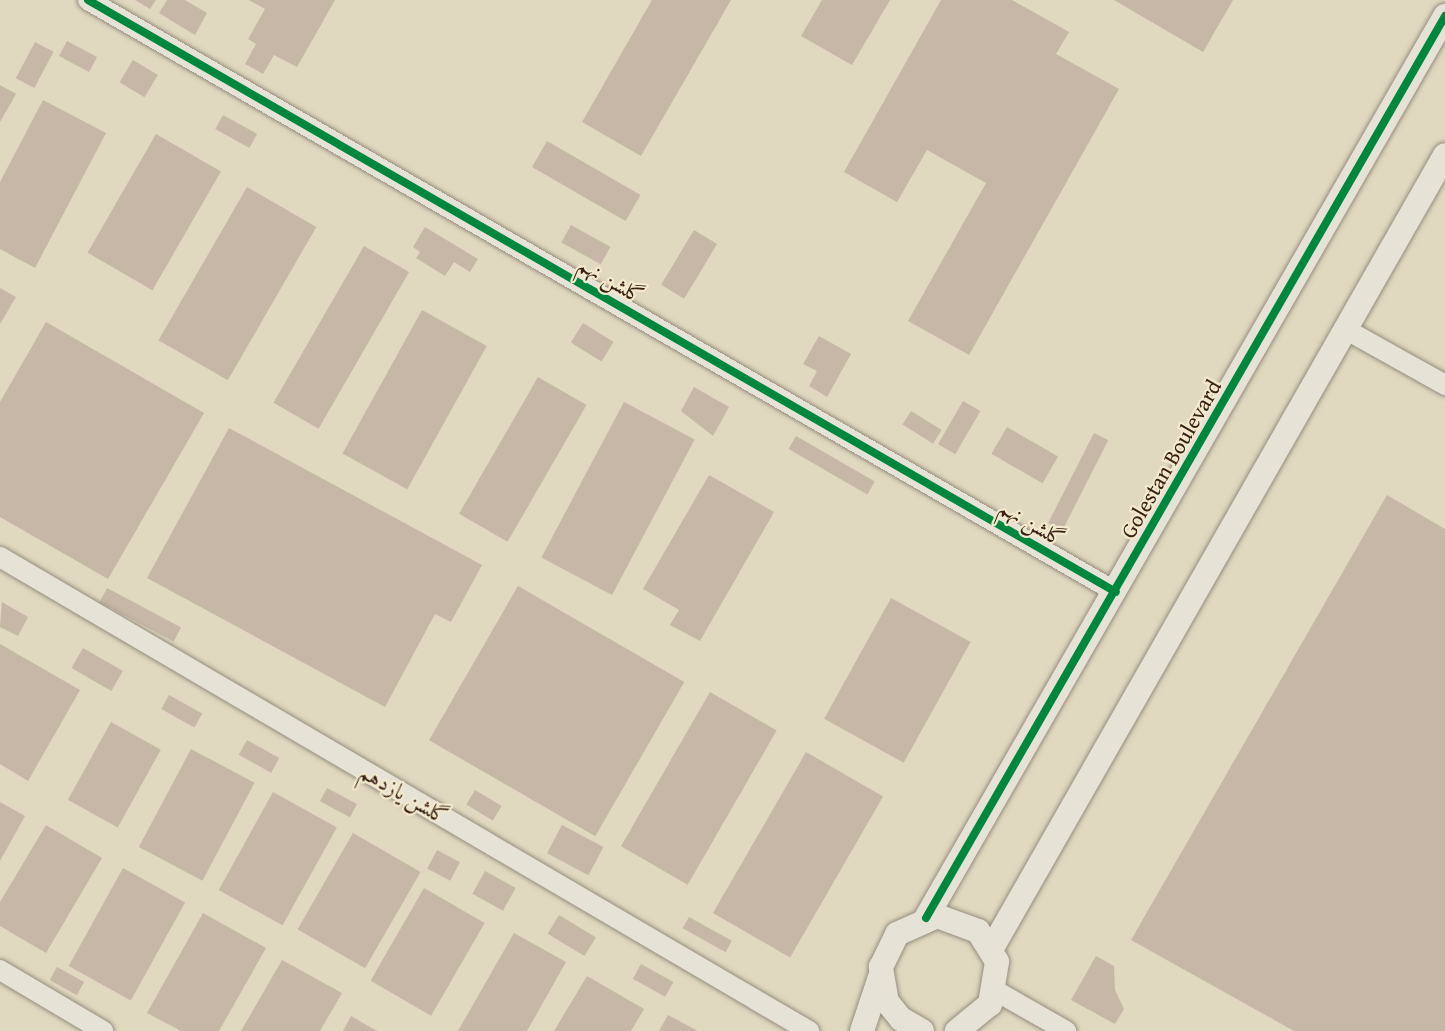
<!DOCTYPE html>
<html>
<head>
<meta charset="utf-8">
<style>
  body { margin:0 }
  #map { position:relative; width:1445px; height:1031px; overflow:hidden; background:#e0d8bf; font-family:"Gentium Book Plus",Amiri,serif }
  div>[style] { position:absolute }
  .building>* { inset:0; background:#c7b7a7; transform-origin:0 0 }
  .roads { filter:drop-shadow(0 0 2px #958d7e) drop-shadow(0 0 2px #958d7e) }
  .minor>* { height:20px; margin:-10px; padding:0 10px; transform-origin:10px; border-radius:10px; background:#e6e2d5 }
  .tertiary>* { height:24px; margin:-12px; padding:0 12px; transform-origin:12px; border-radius:12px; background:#e6e2d5 }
  .cycleway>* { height:8px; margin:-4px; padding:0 4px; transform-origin:4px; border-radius:4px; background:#00873e }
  span { translate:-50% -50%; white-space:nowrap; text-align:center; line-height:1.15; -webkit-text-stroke:4.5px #f3eacd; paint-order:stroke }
  .street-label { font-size:22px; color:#371f13 }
</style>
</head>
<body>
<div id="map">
  <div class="building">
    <div style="clip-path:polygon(135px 0,156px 0,150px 9px)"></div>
    <div style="clip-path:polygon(167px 0,185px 0,207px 13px,195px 35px,159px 13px)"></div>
    <div style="clip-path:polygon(249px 0,335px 0,297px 67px,274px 55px,263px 74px,245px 64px,256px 44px,248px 39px,265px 9px)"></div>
    <div style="clip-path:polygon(652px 0,731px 0,641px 156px,582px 122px)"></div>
    <div style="clip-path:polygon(822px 0,890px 0,852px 65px,801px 36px)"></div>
    <div style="clip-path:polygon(941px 0,1012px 0,1069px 32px,1056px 54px,1119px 89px,969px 355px,908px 321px,986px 183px,927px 150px,897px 202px,844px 172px)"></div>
    <div style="clip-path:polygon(1114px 0,1233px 0,1203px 52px)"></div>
    <div style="left:67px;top:41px;width:34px;height:17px;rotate:28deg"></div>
    <div style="left:35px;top:42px;width:21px;height:41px;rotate:28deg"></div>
    <div style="left:133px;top:60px;width:29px;height:26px;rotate:31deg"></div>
    <div style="clip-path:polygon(0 85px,16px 94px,0 122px)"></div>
    <div style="clip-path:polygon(43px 100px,106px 133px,35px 268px,0 249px,0 182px)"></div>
    <div style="left:223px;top:115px;width:39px;height:16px;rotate:29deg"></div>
    <div style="left:156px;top:134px;width:75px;height:137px;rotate:30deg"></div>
    <div style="left:547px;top:141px;width:108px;height:30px;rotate:30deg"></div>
    <div style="left:247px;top:187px;width:80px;height:177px;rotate:30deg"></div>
    <div style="left:571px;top:225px;width:45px;height:20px;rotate:29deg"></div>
    <div style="clip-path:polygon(425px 227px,478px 259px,470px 272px,454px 262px,445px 276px,416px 258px,420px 252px,413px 247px)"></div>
    <div style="left:694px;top:230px;width:27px;height:64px;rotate:31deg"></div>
    <div style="left:364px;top:246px;width:52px;height:181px;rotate:30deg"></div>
    <div style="clip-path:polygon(0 288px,16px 297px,0 324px)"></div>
    <div style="left:422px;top:310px;width:74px;height:164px;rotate:29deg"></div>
    <div style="clip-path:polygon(46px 322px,204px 413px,108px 579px,0 517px,0 402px)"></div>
    <div style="left:583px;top:323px;width:36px;height:23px;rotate:32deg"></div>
    <div style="clip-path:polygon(819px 336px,851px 354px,827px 397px,809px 386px,817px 371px,803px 364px)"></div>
    <div style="left:538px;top:377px;width:56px;height:158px;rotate:30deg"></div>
    <div style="clip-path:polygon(694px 387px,729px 407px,713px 436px,681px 411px)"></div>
    <div style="left:963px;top:401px;width:20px;height:50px;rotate:30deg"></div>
    <div style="left:624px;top:402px;width:80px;height:176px;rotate:28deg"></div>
    <div style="left:911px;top:411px;width:36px;height:16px;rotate:32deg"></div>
    <div style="left:1007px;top:427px;width:59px;height:31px;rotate:30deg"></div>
    <div style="clip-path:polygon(229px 428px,482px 565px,451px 622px,435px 614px,385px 707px,147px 578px)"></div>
    <div style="left:1094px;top:433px;width:16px;height:101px;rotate:27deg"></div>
    <div style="left:796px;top:436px;width:91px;height:15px;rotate:30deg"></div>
    <div style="clip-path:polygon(709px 475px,774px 512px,700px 641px,670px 625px,679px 610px,643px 589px)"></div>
    <div style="clip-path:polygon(1387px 495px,1445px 529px,1445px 1031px,1294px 1031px,1131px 940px)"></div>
    <div style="left:518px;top:586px;width:192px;height:178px;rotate:30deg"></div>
    <div style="left:107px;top:588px;width:84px;height:16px;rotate:28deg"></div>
    <div style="left:891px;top:598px;width:91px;height:138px;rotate:29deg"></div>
    <div style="clip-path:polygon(2px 602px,28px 617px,18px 636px,0 627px)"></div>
    <div style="clip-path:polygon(0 644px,80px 690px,28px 781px,0 764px)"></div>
    <div style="left:83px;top:648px;width:46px;height:23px;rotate:30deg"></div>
    <div style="left:710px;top:692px;width:77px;height:178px;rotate:30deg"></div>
    <div style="left:169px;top:695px;width:38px;height:16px;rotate:29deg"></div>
    <div style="left:111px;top:722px;width:57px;height:89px;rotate:29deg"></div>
    <div style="left:247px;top:740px;width:37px;height:17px;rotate:29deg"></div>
    <div style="left:191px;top:749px;width:72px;height:111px;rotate:28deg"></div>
    <div style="left:806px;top:752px;width:89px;height:186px;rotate:30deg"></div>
    <div style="left:327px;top:788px;width:34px;height:15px;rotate:28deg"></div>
    <div style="left:475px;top:790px;width:31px;height:17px;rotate:31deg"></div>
    <div style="left:273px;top:792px;width:73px;height:112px;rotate:29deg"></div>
    <div style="clip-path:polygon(0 802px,25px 816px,0 861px)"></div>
    <div style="clip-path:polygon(46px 825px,102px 858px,46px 953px,0 926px,0 902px)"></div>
    <div style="left:562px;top:825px;width:47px;height:32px;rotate:28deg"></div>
    <div style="left:353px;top:833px;width:78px;height:111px;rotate:30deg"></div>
    <div style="left:437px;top:850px;width:26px;height:21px;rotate:28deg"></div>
    <div style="left:123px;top:868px;width:71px;height:112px;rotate:29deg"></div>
    <div style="left:485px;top:871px;width:35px;height:26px;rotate:29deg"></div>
    <div style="left:424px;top:888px;width:70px;height:107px;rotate:30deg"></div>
    <div style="clip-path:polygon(203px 913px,266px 948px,219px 1031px,181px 1031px,147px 1013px)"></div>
    <div style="left:559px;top:915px;width:43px;height:22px;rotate:31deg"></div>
    <div style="left:689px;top:917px;width:49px;height:13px;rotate:29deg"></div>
    <div style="clip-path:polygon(514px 933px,566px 962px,527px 1031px,458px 1031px)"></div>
    <div style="clip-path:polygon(1096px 956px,1114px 966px,1115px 990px,1124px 1009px,1115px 1024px,1071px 1000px)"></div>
    <div style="clip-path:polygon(282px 960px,342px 993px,320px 1031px,241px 1031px)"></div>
    <div style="left:641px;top:964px;width:37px;height:17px;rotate:29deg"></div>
    <div style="left:57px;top:967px;width:31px;height:15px;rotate:29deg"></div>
    <div style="clip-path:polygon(587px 976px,644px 1009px,631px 1031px,554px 1031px)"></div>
    <div style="clip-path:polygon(668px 1015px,698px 1031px,659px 1031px)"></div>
    <div style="clip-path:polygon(351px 1016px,377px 1031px,343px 1031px)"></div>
  </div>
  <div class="roads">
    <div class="minor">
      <div style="left:88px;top:0;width:1186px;rotate:29.94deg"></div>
      <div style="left:1345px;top:329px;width:115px;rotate:29.2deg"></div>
      <div style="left:0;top:557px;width:938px;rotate:30.37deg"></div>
      <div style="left:0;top:970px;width:120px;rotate:30.6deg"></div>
      <div style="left:996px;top:991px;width:81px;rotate:29.7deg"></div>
    </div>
    <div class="tertiary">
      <div style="left:926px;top:918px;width:1041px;rotate:-60.08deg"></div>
      <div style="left:992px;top:948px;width:913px;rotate:-60.26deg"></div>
      <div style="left:862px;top:1031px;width:57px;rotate:-71.6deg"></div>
      <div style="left:922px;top:1031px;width:24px;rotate:-150deg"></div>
      <div style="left:901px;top:1019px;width:22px;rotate:-129deg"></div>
      <div style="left:887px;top:1002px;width:36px;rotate:-100deg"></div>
      <div style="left:881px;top:967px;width:37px;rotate:-64deg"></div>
      <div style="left:897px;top:934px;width:44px;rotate:-24.2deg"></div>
      <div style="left:937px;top:916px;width:44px;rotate:20.1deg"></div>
      <div style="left:978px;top:931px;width:36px;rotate:58deg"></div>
      <div style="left:997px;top:962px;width:43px;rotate:99.5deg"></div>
      <div style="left:990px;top:1004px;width:43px;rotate:140.7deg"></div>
    </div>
  </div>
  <div class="cycleway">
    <div style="left:88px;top:0;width:1186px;rotate:29.94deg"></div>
    <div style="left:926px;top:918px;width:1041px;rotate:-60.08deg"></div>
  </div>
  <div class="street-label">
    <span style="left:611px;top:280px;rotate:30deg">گلشن نهم</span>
    <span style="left:1171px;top:459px;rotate:-60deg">Golestan Boulevard</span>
    <span style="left:1032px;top:523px;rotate:30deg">گلشن نهم</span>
    <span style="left:404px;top:794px;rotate:30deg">گلشن یازدهم</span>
  </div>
</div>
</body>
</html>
